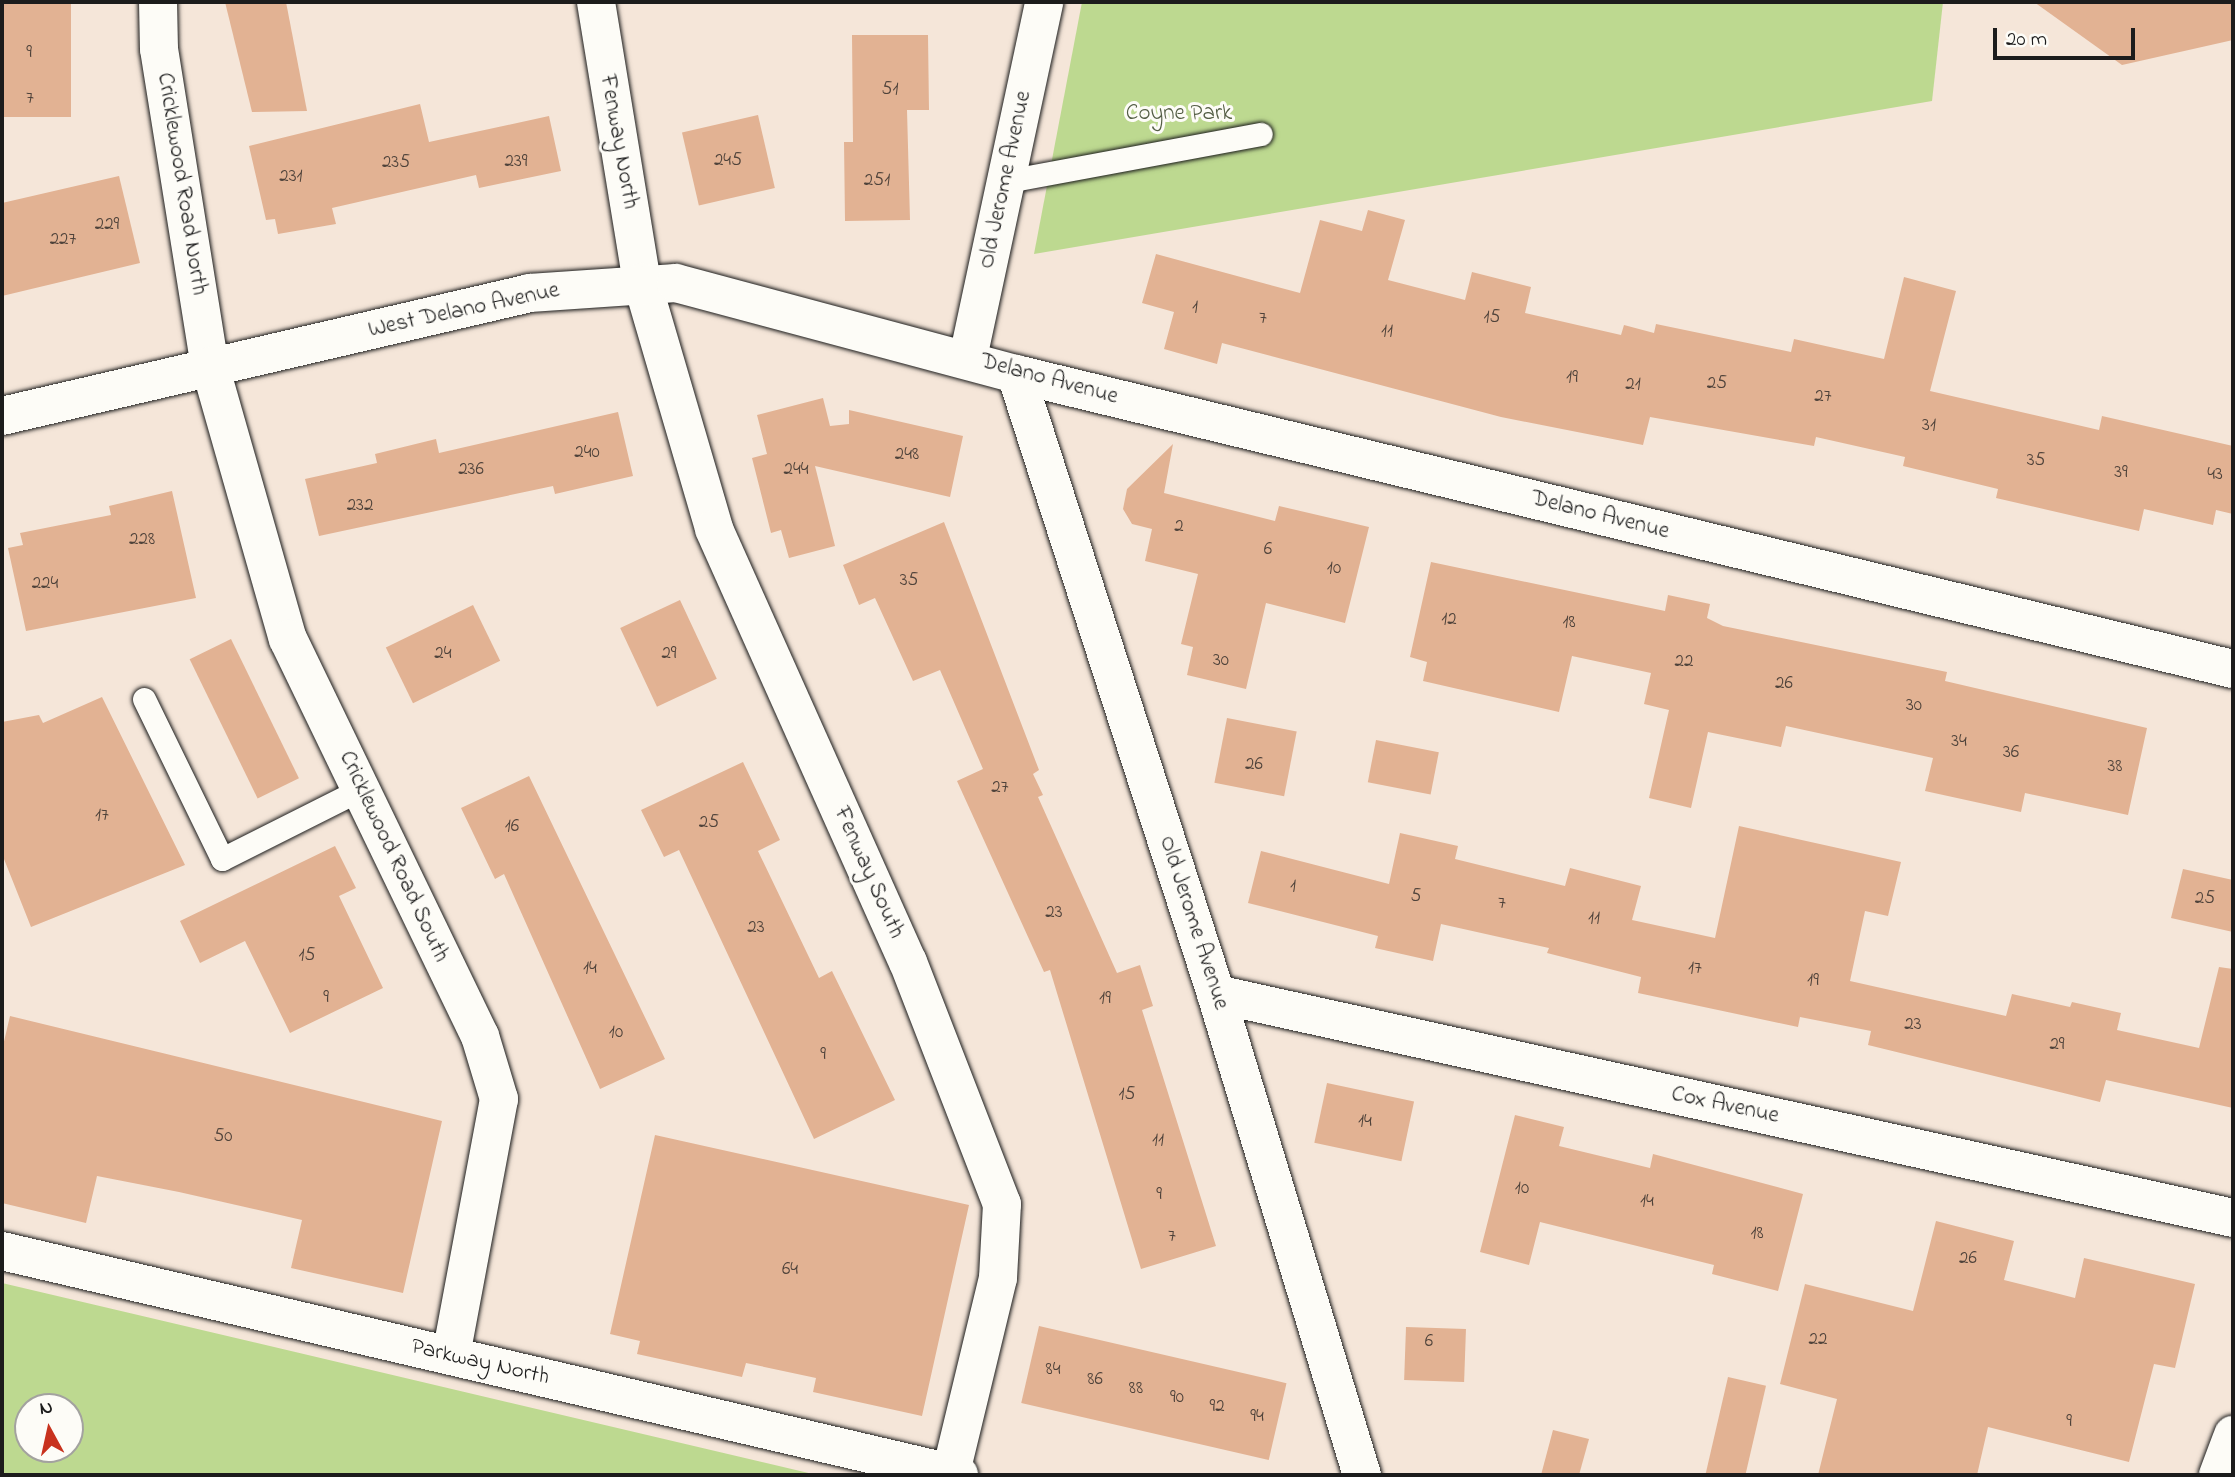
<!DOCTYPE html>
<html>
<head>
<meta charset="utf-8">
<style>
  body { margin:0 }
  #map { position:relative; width:2235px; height:1477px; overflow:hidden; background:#f5e6d9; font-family:"Indie Flower",sans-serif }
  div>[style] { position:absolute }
  .green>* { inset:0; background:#bdd990 }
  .building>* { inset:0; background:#e2b293; transform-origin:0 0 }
  .roads { filter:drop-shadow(0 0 2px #1c1c1c) drop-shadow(0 0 2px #1c1c1c) }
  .lane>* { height:23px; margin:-11.5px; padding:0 11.5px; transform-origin:11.5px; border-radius:11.5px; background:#fdfcf7 }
  .street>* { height:38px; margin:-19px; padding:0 19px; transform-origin:19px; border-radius:19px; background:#fdfcf7 }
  span { translate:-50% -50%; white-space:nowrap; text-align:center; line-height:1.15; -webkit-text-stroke:6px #fdfcf7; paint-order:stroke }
  .number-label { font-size:19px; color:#4e423a }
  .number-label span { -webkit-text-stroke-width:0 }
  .park-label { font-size:23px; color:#545e45 }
  .street-label { font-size:23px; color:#1c1c1c }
  .frame { position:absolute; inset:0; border:4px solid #1c1c1c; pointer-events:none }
  .north { position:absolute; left:14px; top:1393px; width:70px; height:70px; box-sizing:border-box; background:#fdfcf7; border:2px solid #a3a29f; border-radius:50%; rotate:352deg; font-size:19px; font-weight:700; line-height:28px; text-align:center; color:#1c1c1c }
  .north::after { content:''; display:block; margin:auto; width:24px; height:32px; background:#c8321e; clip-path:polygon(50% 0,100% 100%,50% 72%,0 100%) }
  .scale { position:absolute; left:1993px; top:28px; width:142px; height:32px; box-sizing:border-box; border:4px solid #1c1c1c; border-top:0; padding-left:9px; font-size:21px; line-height:24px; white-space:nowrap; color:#1c1c1c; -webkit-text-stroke:5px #fdfcf7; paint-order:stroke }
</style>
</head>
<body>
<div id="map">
  <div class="green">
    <div style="clip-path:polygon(1082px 2px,1943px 2px,1932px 101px,1034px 254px)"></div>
    <div style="clip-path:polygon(evenodd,2px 1283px,817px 1475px,2px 1475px,2px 1283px,70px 1407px,70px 1449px,28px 1449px,28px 1407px,70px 1407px)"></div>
  </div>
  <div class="building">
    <div style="left:2px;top:2px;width:69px;height:115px"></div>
    <div style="clip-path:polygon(225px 2px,286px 2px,307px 111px,252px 112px)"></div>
    <div style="clip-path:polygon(2034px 2px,2233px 2px,2233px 40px,2122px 65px)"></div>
    <div style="clip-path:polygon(852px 35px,928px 35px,929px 110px,907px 110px,910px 220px,845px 221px,844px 142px,853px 142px)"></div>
    <div style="clip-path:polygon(420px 104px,429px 142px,549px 116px,561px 171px,479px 188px,476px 175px,332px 208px,336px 224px,278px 234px,275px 219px,266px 220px,249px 146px)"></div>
    <div style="left:758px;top:115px;width:75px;height:78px;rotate:77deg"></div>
    <div style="clip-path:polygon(119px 176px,140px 263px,2px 296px,2px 203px)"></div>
    <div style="clip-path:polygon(1368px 210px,1405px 220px,1388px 280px,1465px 300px,1472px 272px,1531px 287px,1525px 313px,1621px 335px,1624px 325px,1654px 333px,1656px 324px,1791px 352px,1794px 339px,1884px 359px,1904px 277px,1956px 291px,1930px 391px,2099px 430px,2102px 416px,2233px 446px,2233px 514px,2216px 510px,2213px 525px,2144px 509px,2139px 531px,1996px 498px,1998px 489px,1903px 466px,1905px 457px,1816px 437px,1814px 446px,1650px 417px,1643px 445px,1501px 417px,1222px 343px,1217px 364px,1164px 349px,1174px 312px,1142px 303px,1156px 254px,1300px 293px,1320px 220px,1362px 231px)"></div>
    <div style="clip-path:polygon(823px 398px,830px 426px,849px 424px,849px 410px,963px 436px,950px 497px,815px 466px,835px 546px,789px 558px,781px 530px,771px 533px,752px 458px,767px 454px,757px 415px)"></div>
    <div style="clip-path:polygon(618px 412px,633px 476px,555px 494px,553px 486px,319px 536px,305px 479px,377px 463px,375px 454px,436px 439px,439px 453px)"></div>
    <div style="clip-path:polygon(1173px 444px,1164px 493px,1275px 521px,1279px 506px,1369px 527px,1345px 623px,1266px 603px,1246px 689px,1187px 675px,1193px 647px,1181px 644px,1198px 574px,1145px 561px,1152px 529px,1132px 524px,1123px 509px,1127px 489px)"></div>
    <div style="clip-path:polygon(172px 491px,196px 598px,26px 631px,8px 548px,23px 545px,20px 533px,111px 515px,109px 506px)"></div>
    <div style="clip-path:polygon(944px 522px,1039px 770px,1033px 774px,1043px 795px,1038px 797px,1117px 973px,1140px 965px,1153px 1006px,1142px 1010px,1216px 1246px,1141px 1269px,1050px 970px,1044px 972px,957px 781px,983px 769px,940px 670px,913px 681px,875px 598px,859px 605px,843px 565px)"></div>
    <div style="clip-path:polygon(1431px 562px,1665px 611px,1668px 595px,1710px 604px,1707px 618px,1723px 626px,1947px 672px,1945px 681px,2147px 728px,2128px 815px,2025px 793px,2021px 812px,1925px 791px,1933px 758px,1786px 726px,1781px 747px,1708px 732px,1691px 808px,1649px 798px,1669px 710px,1644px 704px,1651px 673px,1572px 656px,1559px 712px,1423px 681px,1427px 662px,1410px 657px)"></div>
    <div style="left:680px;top:600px;width:87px;height:66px;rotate:65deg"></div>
    <div style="left:473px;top:605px;width:62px;height:97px;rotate:64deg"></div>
    <div style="left:231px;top:639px;width:155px;height:46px;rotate:64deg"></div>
    <div style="clip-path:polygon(102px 697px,185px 865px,31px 927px,2px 854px,2px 722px,39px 715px,43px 723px)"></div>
    <div style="left:1227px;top:718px;width:71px;height:66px;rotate:11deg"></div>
    <div style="left:1376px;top:740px;width:64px;height:43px;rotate:11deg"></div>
    <div style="clip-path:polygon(743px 762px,780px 840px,758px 851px,819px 978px,832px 971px,895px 1100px,814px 1139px,679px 850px,664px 857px,641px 810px)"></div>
    <div style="clip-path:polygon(529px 776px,665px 1059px,600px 1089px,504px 874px,495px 879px,461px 808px)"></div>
    <div style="clip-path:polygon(1739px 826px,1901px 862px,1888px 916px,1865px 911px,1850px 981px,2006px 1016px,2012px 994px,2070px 1007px,2072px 1002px,2121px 1013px,2117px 1030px,2199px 1048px,2219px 967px,2233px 969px,2233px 1108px,2106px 1080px,2100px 1102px,1868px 1045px,1871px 1031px,1800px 1017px,1798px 1027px,1638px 993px,1641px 977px,1547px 953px,1549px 948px,1441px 924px,1433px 961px,1375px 948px,1378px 936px,1248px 903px,1261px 851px,1389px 884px,1400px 833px,1458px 846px,1455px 859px,1565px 886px,1570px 868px,1641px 886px,1632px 920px,1715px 938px)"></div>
    <div style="clip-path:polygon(335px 846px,356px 888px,339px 896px,383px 988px,290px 1033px,245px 941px,200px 963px,180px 921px)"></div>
    <div style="clip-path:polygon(2183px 869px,2233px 880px,2233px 932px,2171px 918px)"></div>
    <div style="clip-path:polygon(10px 1016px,442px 1121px,403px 1293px,291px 1268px,302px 1220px,179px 1192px,97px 1176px,86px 1223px,2px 1203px,2px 1050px)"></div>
    <div style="left:1327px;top:1083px;width:89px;height:61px;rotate:12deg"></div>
    <div style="clip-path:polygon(1515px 1115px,1564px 1127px,1559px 1146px,1650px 1168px,1653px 1154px,1803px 1194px,1778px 1291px,1712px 1274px,1714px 1265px,1540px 1222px,1529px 1265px,1480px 1252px)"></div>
    <div style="clip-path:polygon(655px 1135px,969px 1205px,922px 1416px,813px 1392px,816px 1378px,746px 1363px,742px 1377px,637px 1354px,640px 1341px,610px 1334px)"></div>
    <div style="clip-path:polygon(1936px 1221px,2014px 1241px,2004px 1280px,2075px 1298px,2084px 1258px,2195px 1284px,2175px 1368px,2154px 1364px,2129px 1462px,1988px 1427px,1977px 1475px,1818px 1475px,1837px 1399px,1780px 1384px,1805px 1284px,1913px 1311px)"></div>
    <div style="left:1039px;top:1326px;width:254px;height:79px;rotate:13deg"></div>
    <div style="left:1406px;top:1327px;width:60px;height:53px;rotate:2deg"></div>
    <div style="left:1728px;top:1377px;width:39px;height:101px;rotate:13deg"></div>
    <div style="clip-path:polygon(1553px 1430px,1589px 1439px,1579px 1475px,1541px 1475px)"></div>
  </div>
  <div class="roads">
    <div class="lane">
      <div style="left:1007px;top:181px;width:258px;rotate:-10.5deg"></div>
      <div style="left:144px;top:699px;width:178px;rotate:64deg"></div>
      <div style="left:222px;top:859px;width:153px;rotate:-26.7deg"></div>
    </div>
    <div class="street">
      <div style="left:158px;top:2px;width:47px;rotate:88.8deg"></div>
      <div style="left:159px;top:49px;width:321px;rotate:80.9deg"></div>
      <div style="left:210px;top:366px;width:284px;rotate:74.1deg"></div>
      <div style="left:288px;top:639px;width:441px;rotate:64.2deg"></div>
      <div style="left:480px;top:1036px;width:66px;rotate:73.2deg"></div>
      <div style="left:499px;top:1099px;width:261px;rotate:100.6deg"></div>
      <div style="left:596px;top:2px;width:284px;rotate:80.7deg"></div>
      <div style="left:642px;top:282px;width:257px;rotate:73.7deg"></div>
      <div style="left:714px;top:529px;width:474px;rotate:65.9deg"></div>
      <div style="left:908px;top:962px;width:260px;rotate:68.8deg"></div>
      <div style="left:1002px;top:1204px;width:74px;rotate:93.1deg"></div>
      <div style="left:998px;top:1278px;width:201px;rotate:103.6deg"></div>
      <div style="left:968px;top:358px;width:364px;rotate:-77.9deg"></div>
      <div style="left:1016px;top:374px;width:651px;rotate:72.12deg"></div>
      <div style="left:1216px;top:994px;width:503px;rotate:73.12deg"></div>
      <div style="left:2px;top:416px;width:542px;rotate:-13.11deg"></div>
      <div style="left:530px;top:293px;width:146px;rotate:-3.9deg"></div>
      <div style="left:676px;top:283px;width:352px;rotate:15deg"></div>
      <div style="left:1016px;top:374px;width:1252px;rotate:13.63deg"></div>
      <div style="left:1216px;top:994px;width:1041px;rotate:12.42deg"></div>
      <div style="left:2px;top:1251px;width:983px;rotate:13.17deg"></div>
      <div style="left:2218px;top:1475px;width:43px;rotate:-69.4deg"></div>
    </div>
  </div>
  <div class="number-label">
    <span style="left:29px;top:53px">9</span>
    <span style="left:890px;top:90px">51</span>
    <span style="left:30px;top:99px">7</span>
    <span style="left:728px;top:161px">245</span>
    <span style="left:516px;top:162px">239</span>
    <span style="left:396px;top:163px">235</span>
    <span style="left:291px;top:177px">231</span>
    <span style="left:877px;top:181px">251</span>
    <span style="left:107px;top:225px">229</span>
    <span style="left:63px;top:240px">227</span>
    <span style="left:1195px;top:308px">1</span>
    <span style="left:1492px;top:318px">15</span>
    <span style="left:1263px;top:319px">7</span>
    <span style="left:1387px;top:332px">11</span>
    <span style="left:1572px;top:378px">19</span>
    <span style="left:1717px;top:384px">25</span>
    <span style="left:1633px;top:385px">21</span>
    <span style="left:1823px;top:397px">27</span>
    <span style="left:1929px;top:426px">31</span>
    <span style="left:587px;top:453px">240</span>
    <span style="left:907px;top:455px">248</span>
    <span style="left:2036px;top:461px">35</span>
    <span style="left:471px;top:470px">236</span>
    <span style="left:796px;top:470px">244</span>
    <span style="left:2121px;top:473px">39</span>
    <span style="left:2215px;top:475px">43</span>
    <span style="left:360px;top:506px">232</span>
    <span style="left:1179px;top:527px">2</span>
    <span style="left:142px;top:540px">228</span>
    <span style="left:1268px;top:550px">6</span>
    <span style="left:1334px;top:569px">10</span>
    <span style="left:909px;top:581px">35</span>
    <span style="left:45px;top:584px">224</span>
    <span style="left:1449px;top:620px">12</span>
    <span style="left:1569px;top:623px">18</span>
    <span style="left:443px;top:654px">24</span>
    <span style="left:669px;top:654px">29</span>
    <span style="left:1221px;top:661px">30</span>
    <span style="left:1684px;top:662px">22</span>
    <span style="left:1784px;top:684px">26</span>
    <span style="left:1914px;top:706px">30</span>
    <span style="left:1959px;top:742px">34</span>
    <span style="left:2011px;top:753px">36</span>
    <span style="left:1254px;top:765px">26</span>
    <span style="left:2115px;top:767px">38</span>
    <span style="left:1000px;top:788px">27</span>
    <span style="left:102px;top:816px">17</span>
    <span style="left:709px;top:823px">25</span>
    <span style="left:512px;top:827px">16</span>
    <span style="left:1293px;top:887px">1</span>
    <span style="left:1416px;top:897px">5</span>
    <span style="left:2205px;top:899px">25</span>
    <span style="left:1502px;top:904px">7</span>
    <span style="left:1054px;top:913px">23</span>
    <span style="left:1594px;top:919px">11</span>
    <span style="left:756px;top:928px">23</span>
    <span style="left:307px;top:956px">15</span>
    <span style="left:590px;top:969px">14</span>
    <span style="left:1695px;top:969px">17</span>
    <span style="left:1813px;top:981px">19</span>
    <span style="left:326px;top:998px">9</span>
    <span style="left:1105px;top:999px">19</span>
    <span style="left:1913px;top:1025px">23</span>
    <span style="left:616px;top:1033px">10</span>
    <span style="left:2057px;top:1045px">29</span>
    <span style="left:823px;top:1055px">9</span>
    <span style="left:1127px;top:1095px">15</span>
    <span style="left:1365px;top:1122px">14</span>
    <span style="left:223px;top:1137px">50</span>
    <span style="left:1158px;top:1141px">11</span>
    <span style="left:1522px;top:1189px">10</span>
    <span style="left:1159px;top:1195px">9</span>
    <span style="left:1647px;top:1202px">14</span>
    <span style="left:1757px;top:1234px">18</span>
    <span style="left:1172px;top:1237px">7</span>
    <span style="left:1968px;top:1259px">26</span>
    <span style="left:790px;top:1270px">64</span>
    <span style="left:1818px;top:1340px">22</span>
    <span style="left:1429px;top:1342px">6</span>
    <span style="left:1053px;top:1370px">84</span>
    <span style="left:1095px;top:1380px">86</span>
    <span style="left:1136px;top:1389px">88</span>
    <span style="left:1177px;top:1398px">90</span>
    <span style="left:1217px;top:1407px">92</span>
    <span style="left:1257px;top:1417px">94</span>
    <span style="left:2069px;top:1422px">9</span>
  </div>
  <div class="park-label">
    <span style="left:1179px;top:114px">Coyne Park</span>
  </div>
  <div class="street-label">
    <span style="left:618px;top:142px;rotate:80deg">Fenway North</span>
    <span style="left:1006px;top:180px;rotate:-78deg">Old Jerome Avenue</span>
    <span style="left:181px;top:184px;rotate:81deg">Cricklewood Road North</span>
    <span style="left:464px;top:311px;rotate:-12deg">West Delano Avenue</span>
    <span style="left:1049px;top:380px;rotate:15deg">Delano Avenue</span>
    <span style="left:1600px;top:516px;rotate:14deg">Delano Avenue</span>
    <span style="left:393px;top:857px;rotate:65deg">Cricklewood Road South</span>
    <span style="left:868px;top:873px;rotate:66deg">Fenway South</span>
    <span style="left:1193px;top:923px;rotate:72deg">Old Jerome Avenue</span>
    <span style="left:1725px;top:1106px;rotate:12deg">Cox Avenue</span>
    <span style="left:480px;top:1363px;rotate:13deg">Parkway North</span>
  </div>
  <div class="frame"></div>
  <div class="north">N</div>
  <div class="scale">20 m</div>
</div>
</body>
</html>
